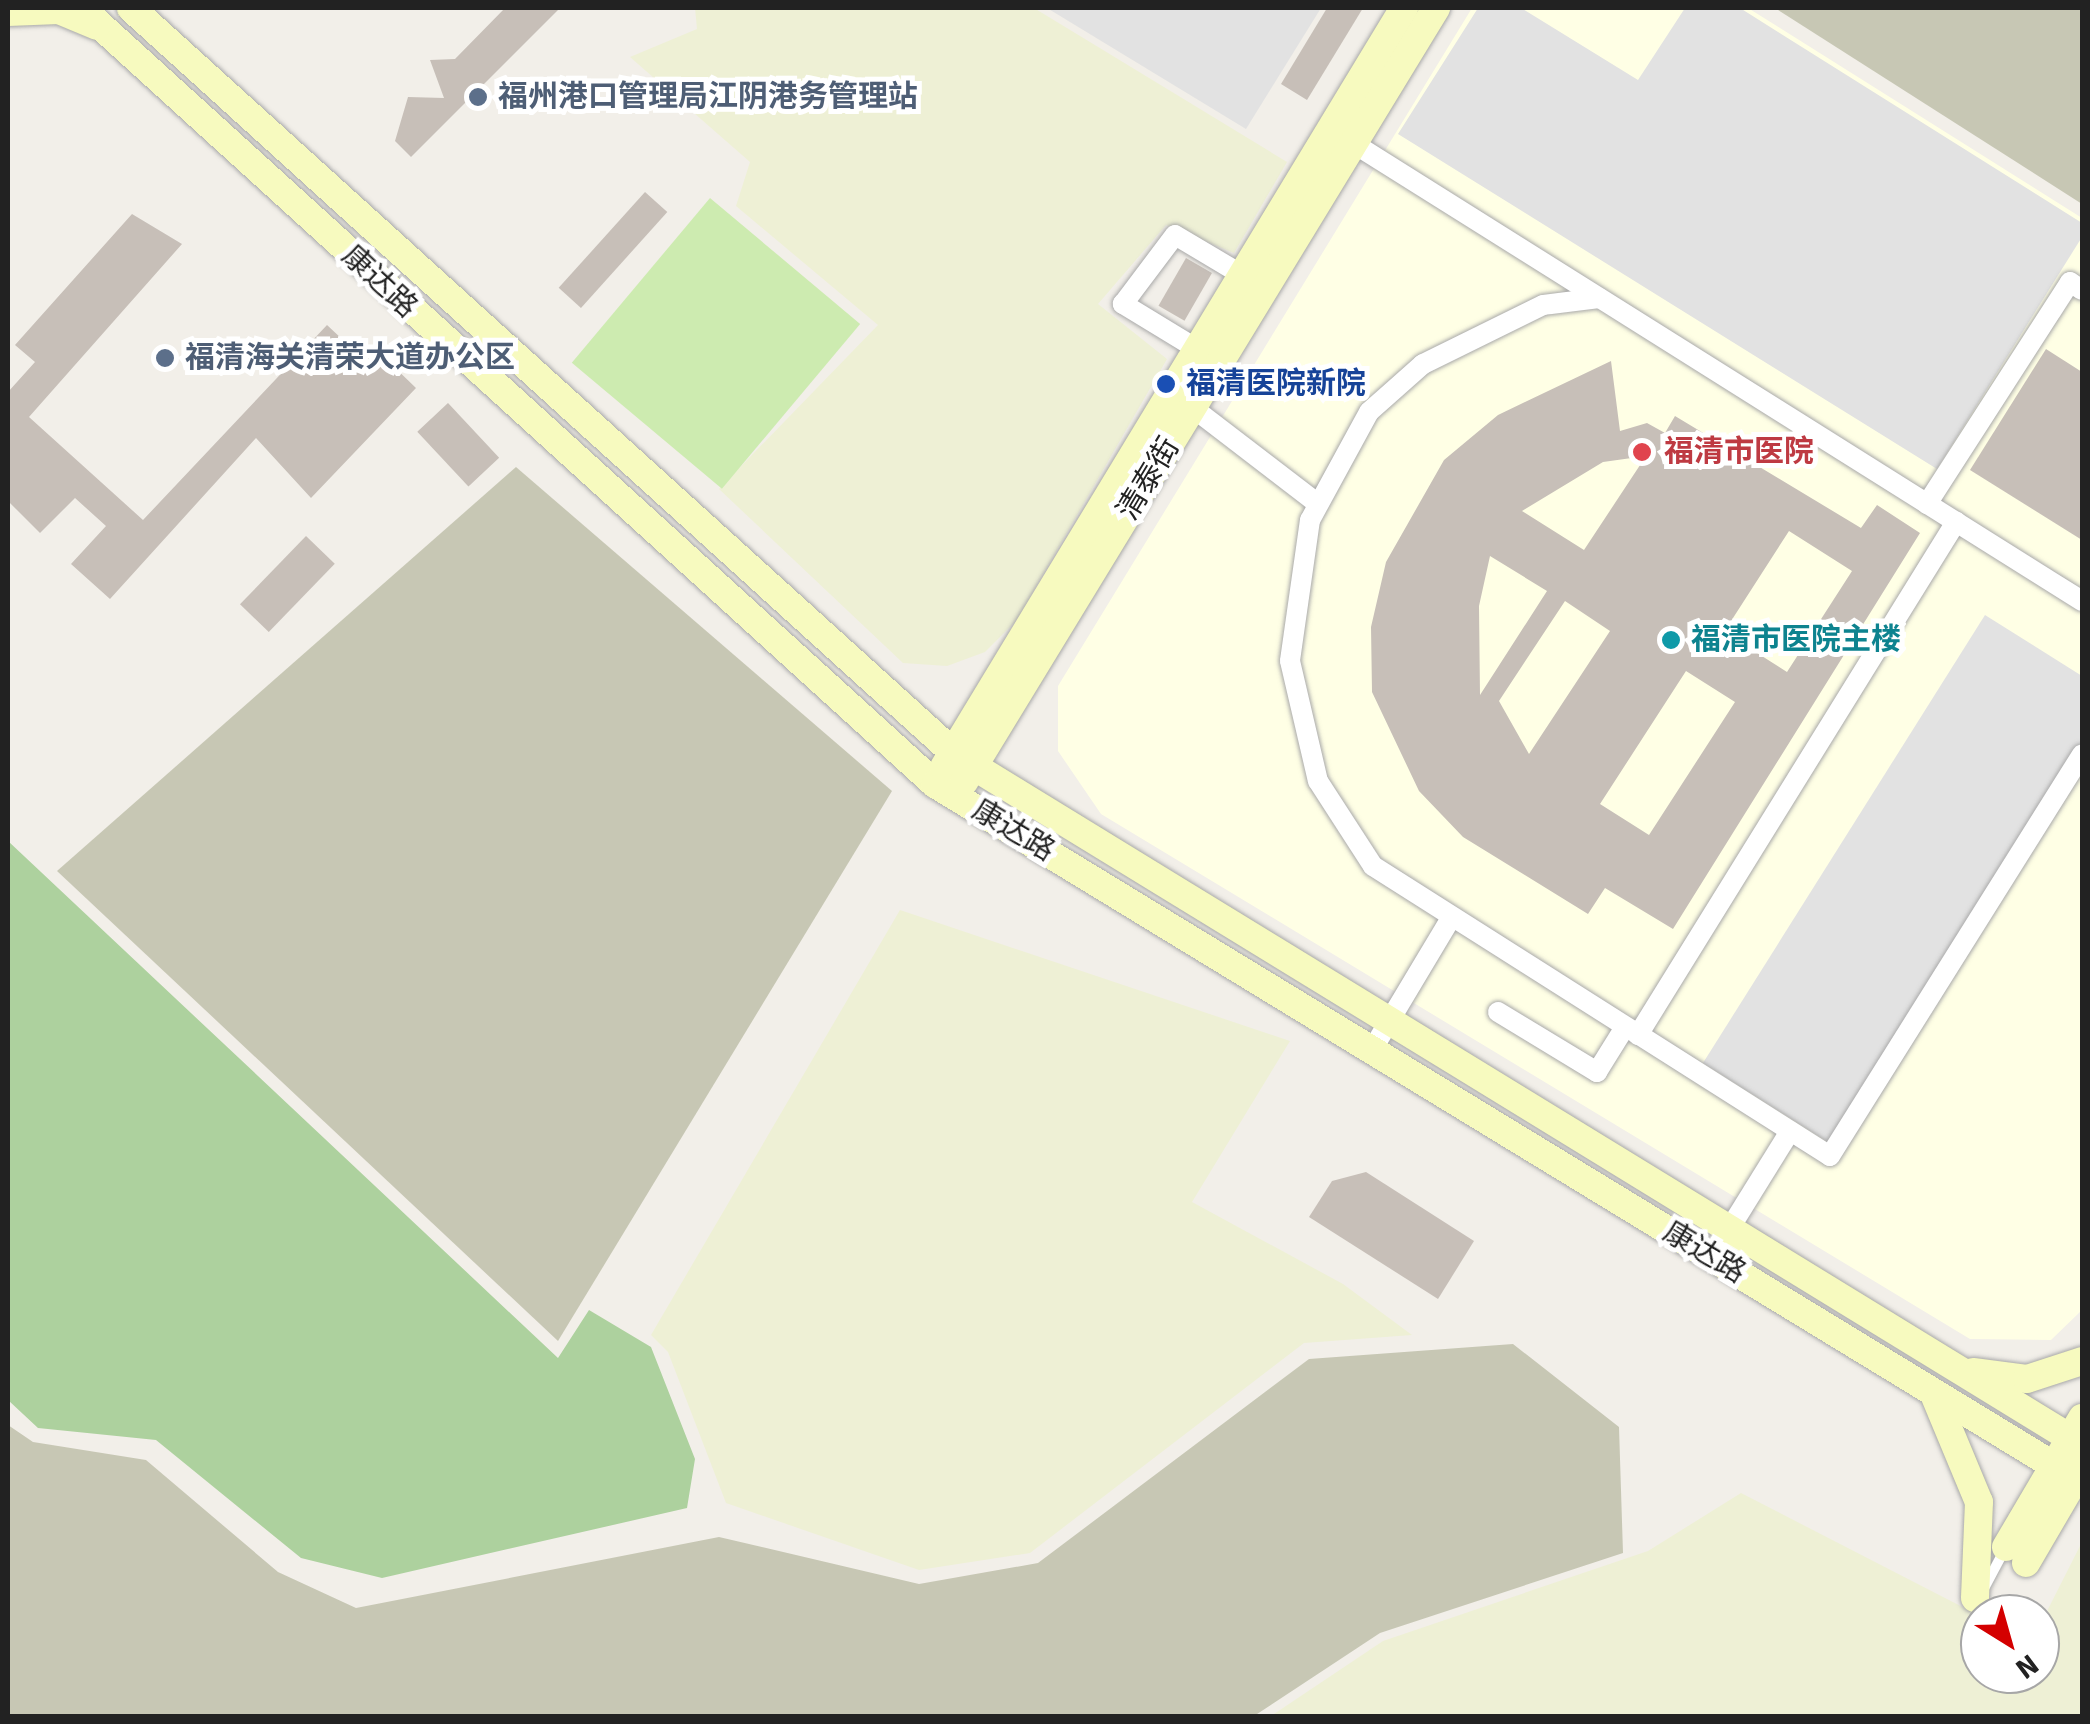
<!DOCTYPE html>
<html>
<head>
<meta charset="utf-8">
<style>
  body { margin:0 }
  #map { position:relative; width:2090px; height:1724px; overflow:hidden; background:#f2efe9; font-family:Signika,"Noto Sans SC",sans-serif }
  div>[style] { position:absolute }
  .education>* { inset:0; background:#ffffe5 }
  .construction>* { inset:0; background:#c7c7b4 }
  .farmland>* { inset:0; background:#eef0d5 }
  .grass>* { inset:0; background:#cdebb0; transform-origin:0 0 }
  .forest>* { inset:0; background:#add19e }
  .parking>* { inset:0; background:#e2e2e2 }
  .building>* { inset:0; background:#c7bfb8; transform-origin:0 0 }
  .roads { filter:drop-shadow(0 0 2px #a9a9a9) drop-shadow(0 0 2px #a9a9a9) }
  .lane>* { height:10px; margin:-5px; padding:0 5px; transform-origin:5px; border-radius:5px; background:#fff }
  .street>* { height:20px; margin:-10px; padding:0 10px; transform-origin:10px; border-radius:10px; background:#fff }
  .secondary>* { height:28px; margin:-14px; padding:0 14px; transform-origin:14px; border-radius:14px; background:#f7fabf }
  .dots>* { width:28px; height:28px; translate:-50% -50%; box-sizing:border-box; border:5px solid #fff; border-radius:50% }
  span { translate:-50% -50%; white-space:nowrap; text-align:center; line-height:1.15; -webkit-text-stroke:10px #fff; paint-order:stroke }
  .service-label { font-size:30px; color:#4e5e75; font-weight:700 }
  .left { translate:0 -50%; text-align:left }
  .street-label { font-size:30px; color:#222 }
  .transit-label { font-size:30px; color:#164399; font-weight:700 }
  .health-label { font-size:30px; color:#be3a42; font-weight:700 }
  .culture-label { font-size:30px; color:#0d838f; font-weight:700 }
  .frame { position:absolute; inset:0; border:10px solid #222; pointer-events:none }
  .north { position:absolute; left:1960px; top:1594px; width:100px; height:100px; box-sizing:border-box; background:#fff; border:2px solid #a7a7a7; border-radius:50%; rotate:143deg; font-size:28px; font-weight:700; line-height:40px; text-align:center; color:#222 }
  .north::after { content:''; display:block; margin:auto; width:35px; height:45px; background:#d40000; clip-path:polygon(50% 0,100% 100%,50% 72%,0 100%) }
</style>
</head>
<body>
<div id="map">
  <div class="education">
    <div style="clip-path:polygon(1472px 8px,1748px 8px,2082px 218px,2082px 1310px,2051px 1340px,1970px 1339px,1101px 814px,1058px 751px,1058px 686px)"></div>
  </div>
  <div class="construction">
    <div style="clip-path:polygon(1775px 8px,2082px 8px,2082px 204px)"></div>
    <div style="clip-path:polygon(516px 467px,892px 791px,558px 1341px,57px 871px)"></div>
    <div style="clip-path:polygon(1513px 1344px,1619px 1427px,1623px 1553px,1380px 1633px,1254px 1716px,8px 1716px,8px 1425px,33px 1442px,146px 1460px,278px 1572px,356px 1608px,719px 1537px,919px 1584px,1038px 1563px,1309px 1359px)"></div>
  </div>
  <div class="farmland">
    <div style="clip-path:polygon(695px 8px,1034px 8px,1287px 162px,1234px 253px,1166px 225px,1098px 304px,1167px 359px,1016px 621px,985px 652px,947px 666px,903px 663px,719px 489px,878px 325px,736px 206px,750px 162px,630px 57px,697px 29px)"></div>
    <div style="clip-path:polygon(900px 910px,1290px 1041px,1192px 1202px,1343px 1284px,1412px 1335px,1304px 1343px,1030px 1553px,919px 1570px,726px 1503px,668px 1352px,651px 1335px)"></div>
    <div style="clip-path:polygon(1741px 1493px,1980px 1616px,1980px 1674px,2040px 1674px,2040px 1625px,2082px 1542px,2082px 1716px,1271px 1716px,1383px 1641px,1648px 1551px)"></div>
  </div>
  <div class="grass">
    <div style="left:710px;top:198px;width:196px;height:215px;rotate:40deg"></div>
  </div>
  <div class="forest">
    <div style="clip-path:polygon(8px 841px,558px 1358px,589px 1310px,651px 1347px,695px 1459px,687px 1508px,382px 1578px,301px 1558px,156px 1440px,38px 1428px,8px 1400px)"></div>
  </div>
  <div class="parking">
    <div style="clip-path:polygon(1047px 8px,1321px 8px,1246px 129px)"></div>
    <div style="clip-path:polygon(1478px 8px,1521px 8px,1638px 80px,1685px 8px,1740px 8px,2082px 223px,2082px 237px,1937px 469px,1398px 134px)"></div>
    <div style="clip-path:polygon(1985px 615px,2082px 676px,2082px 744px,1831px 1144px,1703px 1063px)"></div>
  </div>
  <div class="building">
    <div style="clip-path:polygon(505px 8px,560px 8px,411px 157px,395px 141px,408px 97px,444px 98px,430px 60px,455px 59px)"></div>
    <div style="clip-path:polygon(1327px 8px,1363px 8px,1307px 100px,1281px 84px)"></div>
    <div style="left:645px;top:192px;width:30px;height:129px;rotate:42deg"></div>
    <div style="clip-path:polygon(132px 214px,182px 244px,29px 417px,143px 520px,327px 325px,375px 370px,386px 359px,416px 388px,311px 498px,256px 438px,110px 599px,71px 564px,106px 526px,75px 498px,40px 533px,8px 501px,8px 392px,35px 362px,15px 345px)"></div>
    <div style="left:1186px;top:258px;width:30px;height:55px;rotate:30deg"></div>
    <div style="clip-path:polygon(2046px 349px,2082px 372px,2082px 540px,1970px 470px)"></div>
    <div style="clip-path:polygon(evenodd,1611px 361px,1620px 431px,1647px 423px,1665px 433px,1675px 416px,1861px 528px,1877px 505px,1920px 533px,1673px 929px,1605px 888px,1588px 914px,1463px 837px,1419px 791px,1372px 692px,1371px 627px,1386px 562px,1444px 460px,1498px 415px,1611px 361px,1646px 456px,1584px 550px,1522px 511px,1603px 462px,1646px 456px,1611px 361px,1789px 531px,1852px 571px,1787px 672px,1724px 632px,1789px 531px,1611px 361px,1490px 556px,1547px 591px,1480px 695px,1479px 606px,1490px 556px,1611px 361px,1565px 601px,1610px 631px,1529px 754px,1499px 701px,1565px 601px,1611px 361px,1686px 671px,1735px 702px,1649px 835px,1600px 804px,1686px 671px)"></div>
    <div style="left:448px;top:403px;width:75px;height:42px;rotate:47deg"></div>
    <div style="left:306px;top:536px;width:40px;height:95px;rotate:44deg"></div>
    <div style="clip-path:polygon(1366px 1172px,1474px 1241px,1438px 1299px,1309px 1217px,1332px 1181px)"></div>
  </div>
  <div class="roads">
    <div class="lane">
      <div style="left:1980px;top:1596px;width:55px;rotate:-62deg"></div>
    </div>
    <div class="street">
      <div style="left:1345px;top:138px;width:870px;rotate:32.14deg"></div>
      <div style="left:1599px;top:298px;width:56px;rotate:172.9deg"></div>
      <div style="left:1543px;top:305px;width:134px;rotate:153.8deg"></div>
      <div style="left:1423px;top:364px;width:72px;rotate:138.4deg"></div>
      <div style="left:1369px;top:412px;width:123px;rotate:118.6deg"></div>
      <div style="left:1310px;top:520px;width:142px;rotate:98.1deg"></div>
      <div style="left:1290px;top:661px;width:123px;rotate:76.9deg"></div>
      <div style="left:1318px;top:781px;width:101px;rotate:57.1deg"></div>
      <div style="left:1373px;top:866px;width:541px;rotate:32.4deg"></div>
      <div style="left:1830px;top:1156px;width:474px;rotate:-57.9deg"></div>
      <div style="left:1197px;top:349px;width:87px;rotate:-148.7deg"></div>
      <div style="left:1123px;top:304px;width:86px;rotate:-53deg"></div>
      <div style="left:1175px;top:235px;width:78px;rotate:30.8deg"></div>
      <div style="left:1193px;top:408px;width:156px;rotate:37.5deg"></div>
      <div style="left:1927px;top:504px;width:264px;rotate:-57.2deg"></div>
      <div style="left:2070px;top:282px;width:14px;rotate:34deg"></div>
      <div style="left:1498px;top:1012px;width:116px;rotate:31.2deg"></div>
      <div style="left:1597px;top:1072px;width:53px;rotate:-58.1deg"></div>
      <div style="left:1638px;top:1035px;width:604px;rotate:-58.21deg"></div>
      <div style="left:1372px;top:1050px;width:154px;rotate:-59.1deg"></div>
      <div style="left:1712px;top:1257px;width:148px;rotate:-58.2deg"></div>
    </div>
    <div class="secondary">
      <div style="left:81px;top:8px;width:1154px;rotate:42.26deg"></div>
      <div style="left:935px;top:784px;width:1336px;rotate:31.35deg"></div>
      <div style="left:131px;top:8px;width:1114px;rotate:42.16deg"></div>
      <div style="left:957px;top:756px;width:1319px;rotate:31.49deg"></div>
      <div style="left:8px;top:12px;width:51px;rotate:-2.2deg"></div>
      <div style="left:59px;top:10px;width:41px;rotate:22.8deg"></div>
      <div style="left:944px;top:767px;width:888px;rotate:-58.78deg"></div>
      <div style="left:964px;top:782px;width:907px;rotate:-58.62deg"></div>
      <div style="left:1973px;top:1372px;width:54px;rotate:7.4deg"></div>
      <div style="left:2027px;top:1379px;width:58px;rotate:-18.1deg"></div>
      <div style="left:1934px;top:1394px;width:117px;rotate:67.4deg"></div>
      <div style="left:1979px;top:1502px;width:96px;rotate:92.4deg"></div>
      <div style="left:2006px;top:1547px;width:150px;rotate:-59.5deg"></div>
      <div style="left:2026px;top:1563px;width:111px;rotate:-59.7deg"></div>
    </div>
  </div>
  <div class="dots">
    <div style="left:478px;top:97px;background:#5c6f8a"></div>
    <div style="left:165px;top:358px;background:#5c6f8a"></div>
    <div style="left:1166px;top:384px;background:#1a4fb4"></div>
    <div style="left:1642px;top:452px;background:#e0444e"></div>
    <div style="left:1671px;top:640px;background:#0f9aa8"></div>
  </div>
  <div class="service-label">
    <span class="left" style="left:498px;top:97px">福州港口管理局江阴港务管理站</span>
    <span class="left" style="left:185px;top:358px">福清海关清荣大道办公区</span>
  </div>
  <div class="street-label">
    <span style="left:379px;top:282px;rotate:43deg">康达路</span>
    <span style="left:1149px;top:479px;rotate:-59deg">清泰街</span>
    <span style="left:1013px;top:831px;rotate:31deg">康达路</span>
    <span style="left:1704px;top:1253px;rotate:31deg">康达路</span>
  </div>
  <div class="transit-label">
    <span class="left" style="left:1186px;top:384px">福清医院新院</span>
  </div>
  <div class="health-label">
    <span class="left" style="left:1664px;top:452px">福清市医院</span>
  </div>
  <div class="culture-label">
    <span class="left" style="left:1691px;top:640px">福清市医院主楼</span>
  </div>
  <div class="frame"></div>
  <div class="north">N</div>
</div>
</body>
</html>
